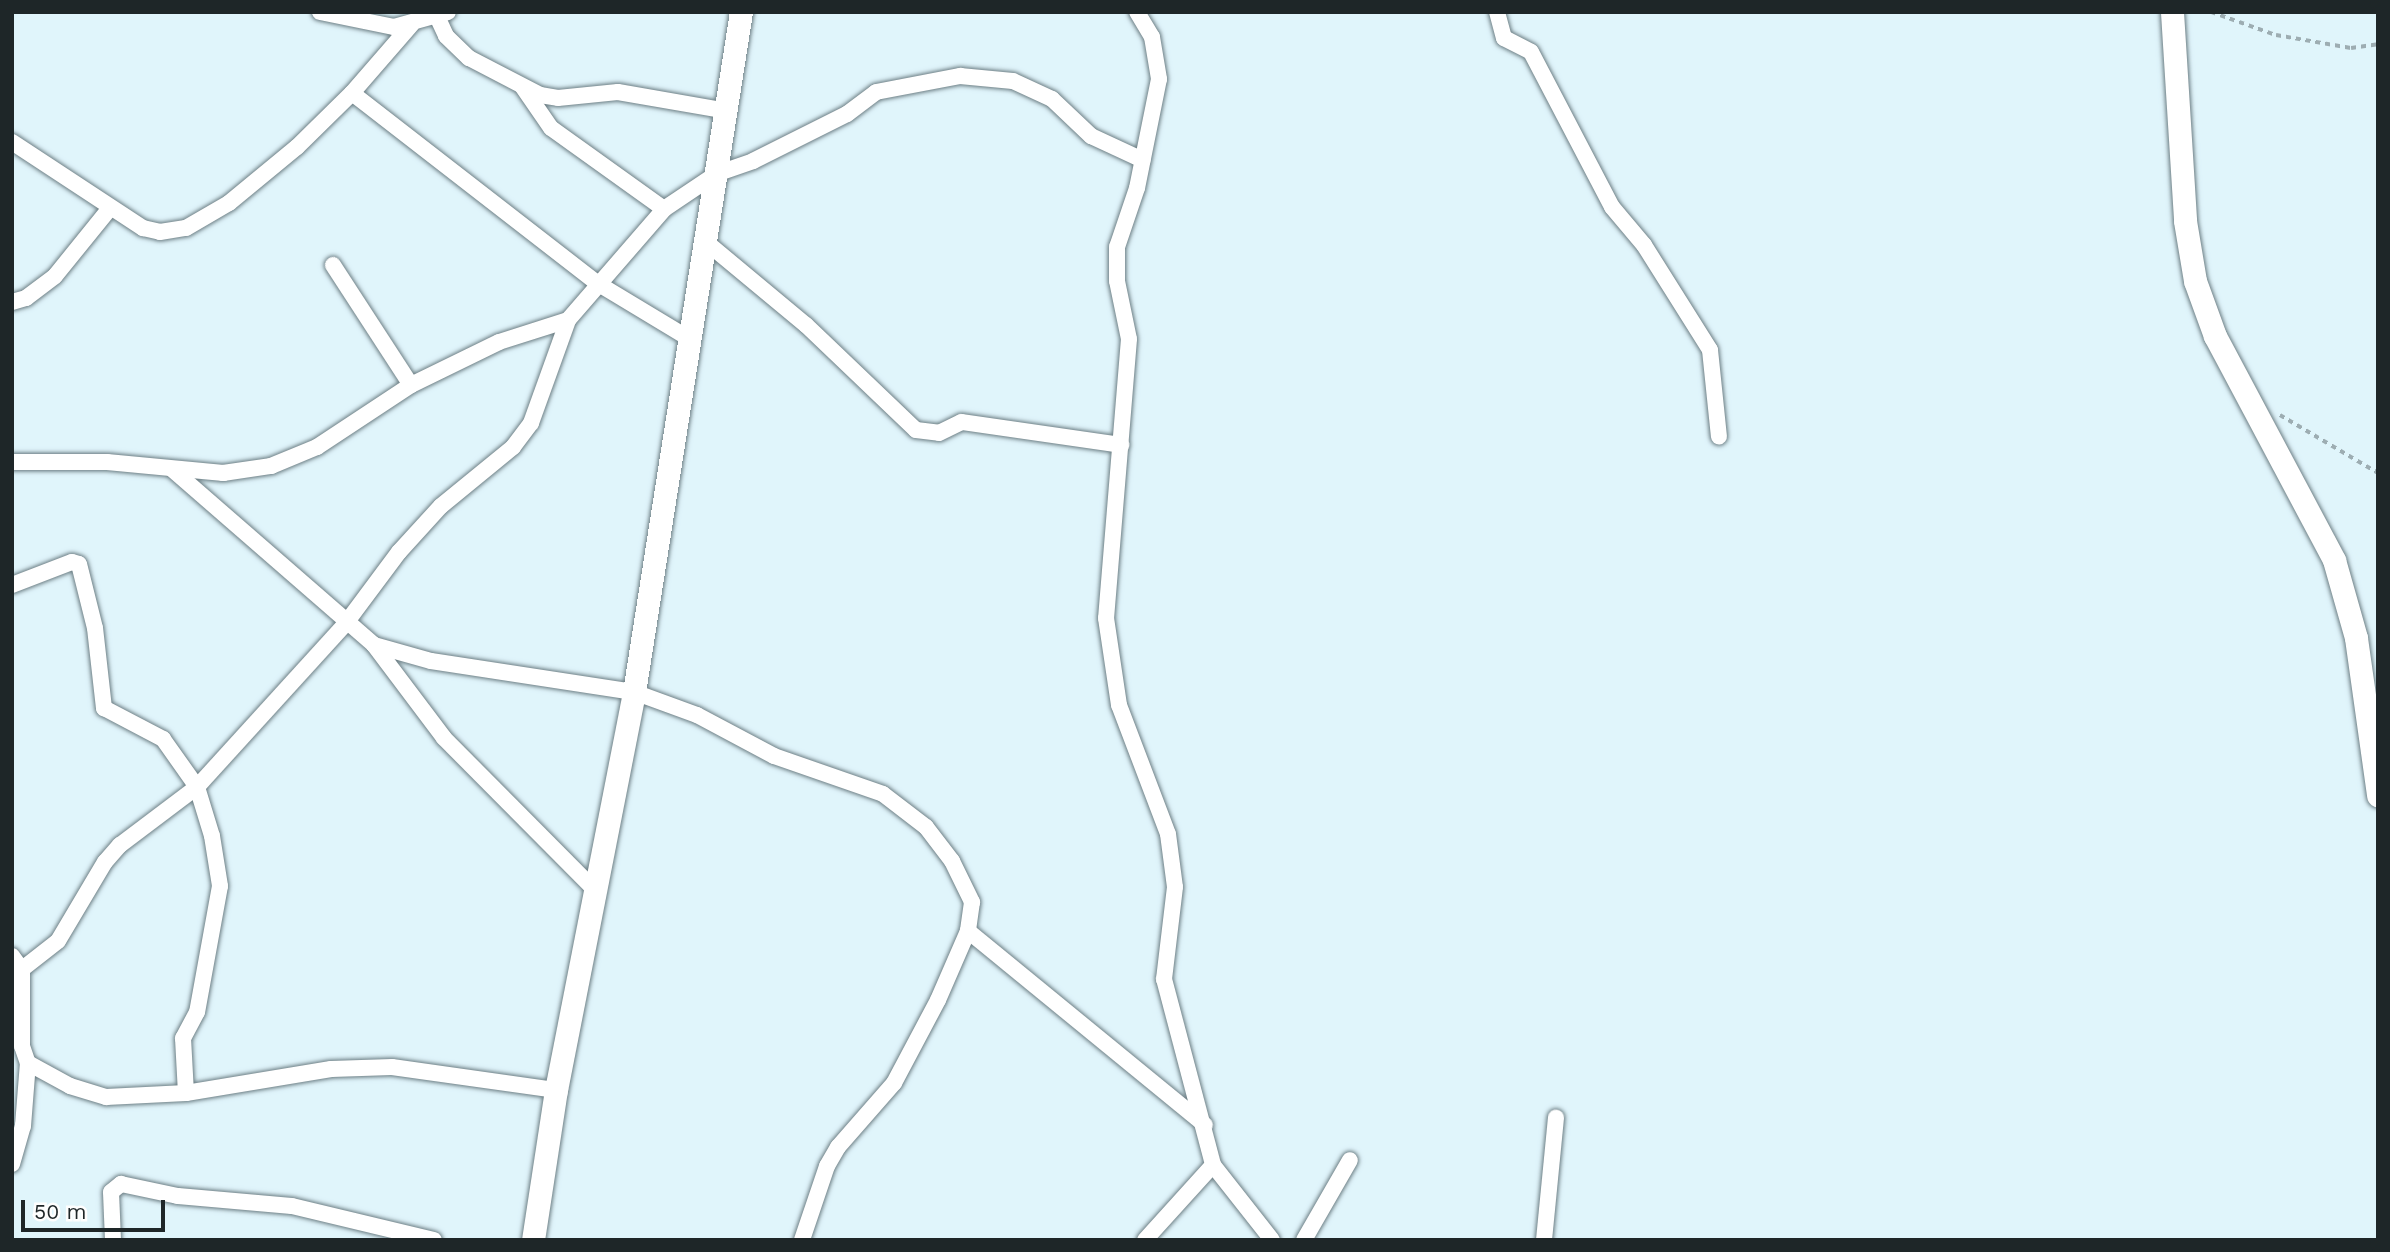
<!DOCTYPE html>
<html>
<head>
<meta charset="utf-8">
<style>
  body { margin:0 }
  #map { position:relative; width:2390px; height:1252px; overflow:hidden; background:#e0f5fb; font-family:"Work Sans",sans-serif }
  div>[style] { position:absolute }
  .path>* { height:3.5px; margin-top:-1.75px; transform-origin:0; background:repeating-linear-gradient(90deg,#9dadb2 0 5px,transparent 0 10px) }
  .roads { filter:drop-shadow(0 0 2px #6d7f85) drop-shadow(0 0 2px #6d7f85) }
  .street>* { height:16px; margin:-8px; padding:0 8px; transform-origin:8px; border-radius:8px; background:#fff }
  .secondary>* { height:23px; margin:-11.5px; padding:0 11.5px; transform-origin:11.5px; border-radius:11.5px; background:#fff }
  span { translate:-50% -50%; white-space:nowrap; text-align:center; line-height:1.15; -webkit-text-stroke:7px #fefefe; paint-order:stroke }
  .frame { position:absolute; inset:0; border:14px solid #1e2628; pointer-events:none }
  .scale { position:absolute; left:21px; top:1200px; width:144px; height:32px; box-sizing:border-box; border:4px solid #1e2628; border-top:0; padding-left:9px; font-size:21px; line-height:24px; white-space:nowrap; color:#1e2628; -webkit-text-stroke:5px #fefefe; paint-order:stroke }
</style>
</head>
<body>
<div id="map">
  <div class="path">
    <div style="left:2211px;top:12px;width:69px;rotate:19.5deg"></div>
    <div style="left:2276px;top:35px;width:76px;rotate:9.8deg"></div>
    <div style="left:2351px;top:48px;width:27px;rotate:-8deg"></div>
    <div style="left:2280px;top:415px;width:114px;rotate:30.6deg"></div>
  </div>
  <div class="roads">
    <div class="street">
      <div style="left:320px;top:12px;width:76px;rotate:11.5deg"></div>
      <div style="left:394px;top:27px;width:56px;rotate:-15.5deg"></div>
      <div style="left:435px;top:12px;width:26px;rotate:65deg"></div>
      <div style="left:446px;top:36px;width:32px;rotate:44deg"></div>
      <div style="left:469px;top:58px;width:80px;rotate:27.5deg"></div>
      <div style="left:540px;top:95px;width:18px;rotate:9deg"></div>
      <div style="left:558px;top:98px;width:60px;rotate:-5.7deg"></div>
      <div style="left:618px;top:92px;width:106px;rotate:9.8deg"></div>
      <div style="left:1137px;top:12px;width:29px;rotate:59deg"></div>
      <div style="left:1152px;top:37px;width:43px;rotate:80.5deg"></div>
      <div style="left:1159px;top:79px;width:111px;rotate:101.4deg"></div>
      <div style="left:1137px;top:188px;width:62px;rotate:108.7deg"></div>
      <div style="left:1117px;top:247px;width:34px;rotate:90deg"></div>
      <div style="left:1117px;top:281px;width:59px;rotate:78.3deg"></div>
      <div style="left:1129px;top:339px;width:280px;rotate:94.7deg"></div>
      <div style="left:1106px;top:618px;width:88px;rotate:81.5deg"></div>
      <div style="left:1119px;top:705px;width:138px;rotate:69.2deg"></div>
      <div style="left:1168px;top:834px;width:53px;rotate:82.5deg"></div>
      <div style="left:1175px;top:887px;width:93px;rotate:96.8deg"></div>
      <div style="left:1164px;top:979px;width:192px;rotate:75.2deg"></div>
      <div style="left:1213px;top:1165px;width:95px;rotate:51.8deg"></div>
      <div style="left:1497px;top:12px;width:27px;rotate:75deg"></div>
      <div style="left:1504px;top:38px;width:30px;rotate:27deg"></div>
      <div style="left:1531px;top:52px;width:175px;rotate:62.4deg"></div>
      <div style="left:1612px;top:207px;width:50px;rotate:49.9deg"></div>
      <div style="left:1644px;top:245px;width:124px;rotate:57.8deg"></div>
      <div style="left:1710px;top:350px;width:87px;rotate:84.1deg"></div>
      <div style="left:522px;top:86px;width:51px;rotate:55.4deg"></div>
      <div style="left:551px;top:128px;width:139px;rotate:35.6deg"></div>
      <div style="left:352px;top:93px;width:310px;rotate:37.8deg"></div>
      <div style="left:597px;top:283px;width:106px;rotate:31.1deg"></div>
      <div style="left:12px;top:142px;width:157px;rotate:33.3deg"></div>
      <div style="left:143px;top:228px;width:17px;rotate:13deg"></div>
      <div style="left:160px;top:232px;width:26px;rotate:-9deg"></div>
      <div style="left:186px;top:228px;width:50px;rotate:-30.2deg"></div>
      <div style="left:229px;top:203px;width:88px;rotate:-39.5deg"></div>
      <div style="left:297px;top:147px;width:77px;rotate:-44.5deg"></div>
      <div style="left:352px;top:93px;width:91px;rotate:-49deg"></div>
      <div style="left:706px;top:242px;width:130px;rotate:39.7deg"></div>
      <div style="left:806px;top:325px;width:152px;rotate:43.7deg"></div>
      <div style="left:916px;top:430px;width:23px;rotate:7deg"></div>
      <div style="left:939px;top:433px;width:25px;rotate:-26deg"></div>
      <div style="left:962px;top:422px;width:161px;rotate:8.2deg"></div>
      <div style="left:333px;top:265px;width:143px;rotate:57deg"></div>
      <div style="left:12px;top:302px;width:15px;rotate:-16deg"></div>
      <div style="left:26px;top:298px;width:36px;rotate:-37deg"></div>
      <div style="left:55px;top:276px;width:87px;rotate:-51deg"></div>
      <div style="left:12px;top:462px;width:95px"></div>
      <div style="left:107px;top:462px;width:117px;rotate:5.4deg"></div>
      <div style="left:223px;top:473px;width:49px;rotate:-8.3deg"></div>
      <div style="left:271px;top:466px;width:50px;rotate:-22.4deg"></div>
      <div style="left:317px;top:447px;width:113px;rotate:-33.4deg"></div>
      <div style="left:411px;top:385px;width:98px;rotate:-26deg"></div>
      <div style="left:499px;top:342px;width:72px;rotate:-17.7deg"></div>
      <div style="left:568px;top:320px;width:147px;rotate:-49.1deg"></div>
      <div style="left:664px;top:209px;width:63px;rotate:-33.9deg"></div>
      <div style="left:716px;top:174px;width:39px;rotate:-19deg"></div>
      <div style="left:753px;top:161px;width:105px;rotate:-26.6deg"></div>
      <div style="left:847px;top:114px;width:36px;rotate:-37deg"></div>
      <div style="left:876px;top:92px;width:86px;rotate:-10.8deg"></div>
      <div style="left:960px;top:76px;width:53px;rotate:5.4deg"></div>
      <div style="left:1013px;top:81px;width:43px;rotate:24.8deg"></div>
      <div style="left:1052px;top:99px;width:54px;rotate:43.5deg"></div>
      <div style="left:1091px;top:136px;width:57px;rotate:24.8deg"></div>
      <div style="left:173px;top:470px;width:267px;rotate:41deg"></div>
      <div style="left:374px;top:645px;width:59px;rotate:15.7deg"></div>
      <div style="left:431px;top:661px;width:205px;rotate:8.7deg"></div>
      <div style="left:634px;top:692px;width:67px;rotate:20.1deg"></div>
      <div style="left:697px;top:715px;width:87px;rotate:28deg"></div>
      <div style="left:774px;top:756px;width:115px;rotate:19.2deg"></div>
      <div style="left:883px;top:794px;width:54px;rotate:37.5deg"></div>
      <div style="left:926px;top:827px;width:43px;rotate:52.6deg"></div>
      <div style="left:952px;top:861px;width:46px;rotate:64deg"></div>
      <div style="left:972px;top:902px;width:29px;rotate:98deg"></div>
      <div style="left:968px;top:931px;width:75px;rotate:113.5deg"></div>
      <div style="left:938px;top:1000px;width:94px;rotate:117.9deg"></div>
      <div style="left:894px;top:1083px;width:85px;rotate:131.2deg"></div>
      <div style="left:838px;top:1147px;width:22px;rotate:120deg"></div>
      <div style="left:827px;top:1166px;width:78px;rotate:108.7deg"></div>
      <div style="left:12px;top:585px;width:64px;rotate:-21deg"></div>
      <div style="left:72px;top:562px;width:7px;rotate:16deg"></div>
      <div style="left:79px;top:564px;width:66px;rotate:76deg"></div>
      <div style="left:95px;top:628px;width:81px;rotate:83.6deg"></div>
      <div style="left:104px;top:708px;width:67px;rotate:27.7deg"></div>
      <div style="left:163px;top:739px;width:59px;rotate:54.7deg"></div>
      <div style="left:197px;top:787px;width:51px;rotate:73deg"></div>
      <div style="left:212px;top:836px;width:51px;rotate:80.9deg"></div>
      <div style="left:220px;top:886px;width:128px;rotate:100.3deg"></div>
      <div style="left:197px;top:1012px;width:30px;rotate:118deg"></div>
      <div style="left:183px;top:1038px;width:55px;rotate:86.9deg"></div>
      <div style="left:374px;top:645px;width:116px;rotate:53deg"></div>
      <div style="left:444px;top:738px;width:218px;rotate:45.2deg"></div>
      <div style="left:968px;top:931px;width:306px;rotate:39.3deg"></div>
      <div style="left:12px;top:956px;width:17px;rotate:54deg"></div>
      <div style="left:22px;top:970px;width:76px;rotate:90deg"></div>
      <div style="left:22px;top:1046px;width:18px;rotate:71deg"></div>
      <div style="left:28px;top:1063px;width:48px;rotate:28.7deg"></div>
      <div style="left:70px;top:1086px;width:38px;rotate:17deg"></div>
      <div style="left:106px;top:1097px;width:80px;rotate:-2.9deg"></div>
      <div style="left:186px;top:1093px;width:147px;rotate:-9.4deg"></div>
      <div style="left:331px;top:1069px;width:61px;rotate:-1.9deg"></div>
      <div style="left:392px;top:1067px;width:166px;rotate:8deg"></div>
      <div style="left:12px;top:977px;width:58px;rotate:-38deg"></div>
      <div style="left:58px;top:941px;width:92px;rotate:-59.3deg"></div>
      <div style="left:105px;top:862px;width:23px;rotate:-49deg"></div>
      <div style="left:120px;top:845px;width:96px;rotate:-37deg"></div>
      <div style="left:197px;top:787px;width:222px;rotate:-47.7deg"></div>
      <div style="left:346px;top:623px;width:89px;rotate:-53.3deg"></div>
      <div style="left:399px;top:552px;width:62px;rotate:-47.6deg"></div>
      <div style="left:441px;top:506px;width:93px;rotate:-39.3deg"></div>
      <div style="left:513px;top:447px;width:30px;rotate:-53deg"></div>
      <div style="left:531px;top:423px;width:109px;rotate:-70.2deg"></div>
      <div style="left:12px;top:1164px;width:40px;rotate:-74deg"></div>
      <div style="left:23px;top:1126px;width:63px;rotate:-85.5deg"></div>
      <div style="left:113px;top:1240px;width:48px;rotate:-92.4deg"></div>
      <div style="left:111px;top:1192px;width:13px;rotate:-39deg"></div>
      <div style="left:121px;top:1184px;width:58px;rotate:11.9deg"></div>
      <div style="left:178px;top:1196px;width:114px;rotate:5deg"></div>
      <div style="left:292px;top:1206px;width:146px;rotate:13.5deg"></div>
      <div style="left:1145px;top:1240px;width:101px;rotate:-47.8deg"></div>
      <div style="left:1304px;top:1240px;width:92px;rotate:-60.1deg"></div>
      <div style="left:1544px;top:1240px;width:123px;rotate:-84.4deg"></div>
    </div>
    <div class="secondary">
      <div style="left:2172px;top:12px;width:209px;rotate:86.4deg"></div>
      <div style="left:2185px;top:221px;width:61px;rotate:80.5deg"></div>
      <div style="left:2195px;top:281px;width:59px;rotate:70deg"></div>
      <div style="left:2215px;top:336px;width:254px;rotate:62deg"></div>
      <div style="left:2334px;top:560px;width:81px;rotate:74.2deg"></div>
      <div style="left:2356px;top:638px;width:159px;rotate:82deg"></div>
      <div style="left:533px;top:1240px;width:152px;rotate:-81.3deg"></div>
      <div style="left:556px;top:1090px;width:406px;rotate:-78.9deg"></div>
      <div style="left:634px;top:692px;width:688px;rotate:-81.06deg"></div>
    </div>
  </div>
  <div class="frame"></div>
  <div class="scale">50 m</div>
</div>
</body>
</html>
